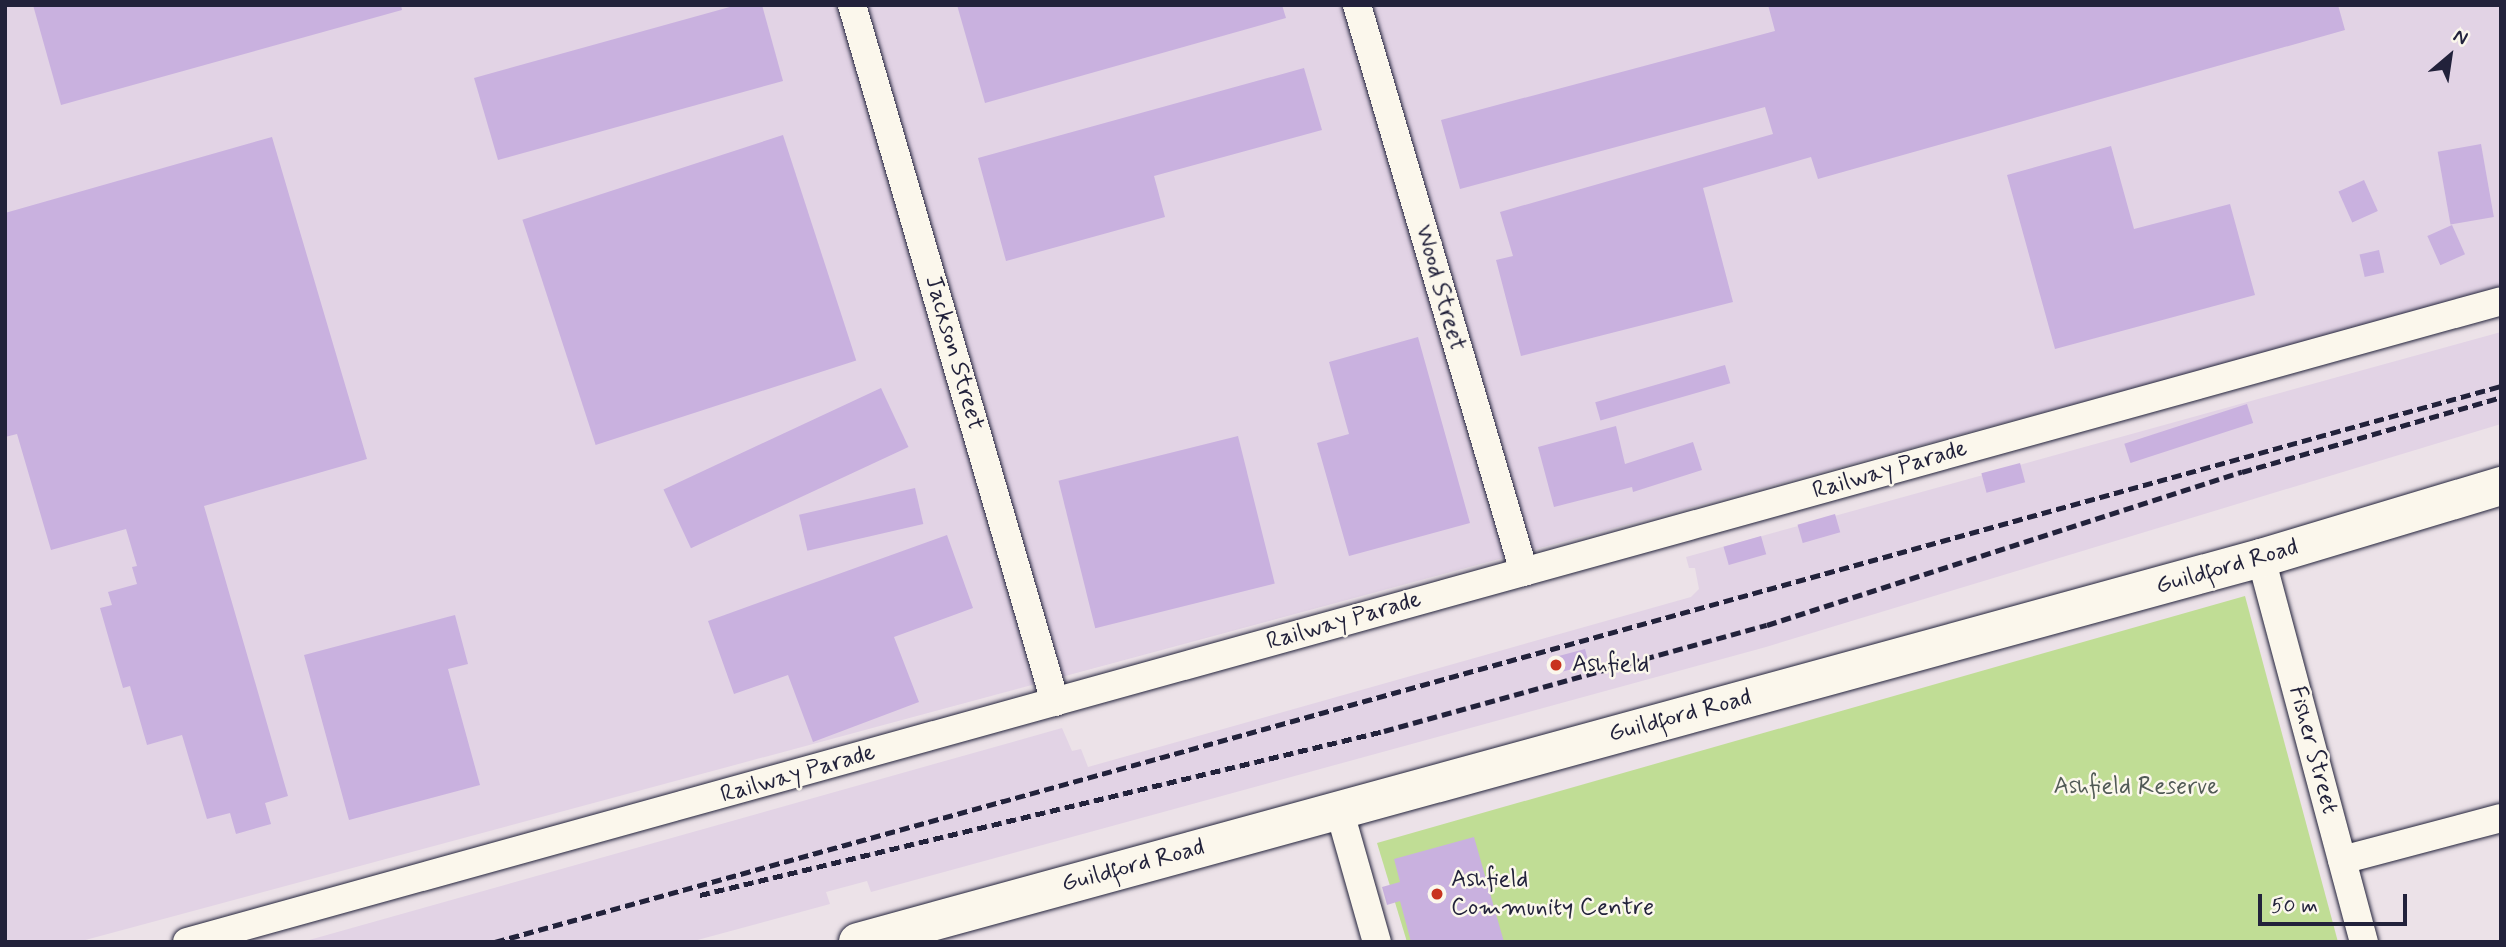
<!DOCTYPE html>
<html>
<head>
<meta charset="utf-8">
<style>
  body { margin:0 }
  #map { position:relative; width:2506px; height:947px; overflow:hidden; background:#ece2e8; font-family:Mynerve,sans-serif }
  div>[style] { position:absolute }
  .built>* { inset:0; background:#e2d3e5 }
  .green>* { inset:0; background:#c0dd95 }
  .building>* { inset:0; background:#c9b1df; transform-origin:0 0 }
  .roads { filter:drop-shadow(0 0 2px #22223b) drop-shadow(0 0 2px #22223b) }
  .minor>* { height:28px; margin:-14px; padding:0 14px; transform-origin:14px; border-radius:14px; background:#fbf7ec }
  .highway>* { height:38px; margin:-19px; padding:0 19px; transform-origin:19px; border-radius:19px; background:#fbf7ec }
  .rail>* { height:5px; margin-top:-2.5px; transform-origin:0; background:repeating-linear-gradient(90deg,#22223b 0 10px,transparent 0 15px) }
  .dots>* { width:19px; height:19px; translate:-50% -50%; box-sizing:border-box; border:4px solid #fbf7ec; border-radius:50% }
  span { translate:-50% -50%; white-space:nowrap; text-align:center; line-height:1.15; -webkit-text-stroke:5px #fbf7ec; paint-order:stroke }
  .street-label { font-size:24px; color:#22223b }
  .poi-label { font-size:24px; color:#22223b }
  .left { translate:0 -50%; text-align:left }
  .park-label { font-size:24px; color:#515a56 }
  .frame { position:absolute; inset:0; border:7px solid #22223b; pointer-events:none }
  .north { position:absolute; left:2415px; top:21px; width:70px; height:70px; -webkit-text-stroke:5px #fbf7ec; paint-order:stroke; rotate:29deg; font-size:19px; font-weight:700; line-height:28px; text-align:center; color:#22223b }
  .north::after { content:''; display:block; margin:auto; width:24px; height:32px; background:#22223b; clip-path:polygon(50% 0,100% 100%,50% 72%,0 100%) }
  .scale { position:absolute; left:2258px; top:894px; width:149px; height:32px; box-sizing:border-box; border:4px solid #22223b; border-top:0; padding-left:9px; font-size:21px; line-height:24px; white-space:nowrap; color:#22223b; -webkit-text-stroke:5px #fbf7ec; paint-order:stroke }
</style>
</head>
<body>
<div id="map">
  <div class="built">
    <div style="clip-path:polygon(5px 5px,2501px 5px,2501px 289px,78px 942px,5px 942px)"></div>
    <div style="clip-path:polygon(2501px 332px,2501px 424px,1766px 647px,871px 892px,867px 881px,826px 892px,830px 904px,690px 942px,302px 942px,1062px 728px,1072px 751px,1081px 749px,1088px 767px,1691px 597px,1699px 589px,1695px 568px,1689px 568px,1686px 557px)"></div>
  </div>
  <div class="green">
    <div style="clip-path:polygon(2245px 596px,2338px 942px,1407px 942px,1377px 843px)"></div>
  </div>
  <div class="building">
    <div style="clip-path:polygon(33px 5px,401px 5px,402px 10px,61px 105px)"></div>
    <div style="clip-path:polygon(737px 5px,762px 5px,783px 81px,498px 160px,474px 78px)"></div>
    <div style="clip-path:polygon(957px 5px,1282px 5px,1286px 18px,985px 103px)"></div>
    <div style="clip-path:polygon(1768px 5px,2338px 5px,2345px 30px,1818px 179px,1811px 157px,1703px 188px,1733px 302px,1521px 356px,1496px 260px,1513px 256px,1500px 212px,1773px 134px,1765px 107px,1460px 189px,1441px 120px,1775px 31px)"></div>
    <div style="clip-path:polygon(1304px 68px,1322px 130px,1154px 176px,1165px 217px,1006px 261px,978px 158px)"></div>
    <div style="left:783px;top:135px;width:237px;height:274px;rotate:72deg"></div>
    <div style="clip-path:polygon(272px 137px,367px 459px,204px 506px,288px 796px,265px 803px,271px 824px,236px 834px,230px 813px,207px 819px,182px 735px,147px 745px,130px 686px,123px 688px,100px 608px,112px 605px,108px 592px,137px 584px,132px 567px,137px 566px,126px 529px,51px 550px,17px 434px,5px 437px,5px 213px)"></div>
    <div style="left:2481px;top:144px;width:74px;height:44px;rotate:80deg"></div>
    <div style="clip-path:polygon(2111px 146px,2134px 229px,2230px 204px,2255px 295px,2055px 349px,2007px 175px)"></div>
    <div style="left:2364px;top:180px;width:34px;height:28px;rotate:66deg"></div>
    <div style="left:2452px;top:225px;width:32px;height:27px;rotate:66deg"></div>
    <div style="left:2379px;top:250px;width:23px;height:20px;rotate:77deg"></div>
    <div style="clip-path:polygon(1418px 337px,1470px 523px,1349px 556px,1317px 443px,1349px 434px,1329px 362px)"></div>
    <div style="left:1725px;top:365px;width:19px;height:135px;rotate:74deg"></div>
    <div style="left:881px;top:388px;width:65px;height:240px;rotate:65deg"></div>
    <div style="left:2247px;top:404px;width:20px;height:129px;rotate:72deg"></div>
    <div style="clip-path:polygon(1616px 426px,1625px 464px,1693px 442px,1702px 470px,1633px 492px,1632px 487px,1554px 507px,1538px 447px)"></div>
    <div style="left:1238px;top:436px;width:152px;height:185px;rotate:76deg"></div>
    <div style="left:2020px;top:463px;width:20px;height:40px;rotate:75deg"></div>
    <div style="left:915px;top:488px;width:37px;height:119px;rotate:77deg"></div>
    <div style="left:1835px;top:514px;width:19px;height:39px;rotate:74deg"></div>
    <div style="clip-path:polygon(947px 535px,973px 608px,894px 637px,919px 702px,813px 742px,788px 675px,734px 694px,708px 621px)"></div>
    <div style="left:1761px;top:536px;width:19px;height:39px;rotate:74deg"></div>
    <div style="clip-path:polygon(455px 615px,468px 664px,448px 669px,480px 785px,349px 820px,304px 655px)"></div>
    <div style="left:1585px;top:649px;width:16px;height:32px;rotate:75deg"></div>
    <div style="clip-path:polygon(1474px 837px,1504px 942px,1411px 942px,1400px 901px,1387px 905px,1382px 887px,1400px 882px,1394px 859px)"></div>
  </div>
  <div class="roads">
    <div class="minor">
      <div style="left:852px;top:5px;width:726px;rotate:73.76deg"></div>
      <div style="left:1357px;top:5px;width:591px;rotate:73.59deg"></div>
      <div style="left:2261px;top:558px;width:398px;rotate:75deg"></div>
      <div style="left:1339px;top:809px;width:138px;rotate:74.1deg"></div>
      <div style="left:2342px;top:860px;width:164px;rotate:-14.8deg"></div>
      <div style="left:187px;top:942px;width:2401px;rotate:-15.48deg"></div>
    </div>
    <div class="highway">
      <div style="left:858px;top:942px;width:1455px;rotate:-15.31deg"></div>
      <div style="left:2261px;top:558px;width:251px;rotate:-16.7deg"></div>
    </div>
  </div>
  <div class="rail">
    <div style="left:700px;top:895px;width:703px;rotate:-13.48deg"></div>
    <div style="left:1384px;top:731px;width:397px;rotate:-15.5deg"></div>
    <div style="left:1767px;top:625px;width:499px;rotate:-17.9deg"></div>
    <div style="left:2242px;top:472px;width:270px;rotate:-16.1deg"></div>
    <div style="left:495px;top:942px;width:2082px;rotate:-15.49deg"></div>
  </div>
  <div class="dots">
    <div style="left:1556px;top:665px;background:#c8321e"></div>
    <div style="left:1437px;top:894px;background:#c8321e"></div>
  </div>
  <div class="street-label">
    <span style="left:1440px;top:288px;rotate:74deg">Wood Street</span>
    <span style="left:954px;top:353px;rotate:74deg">Jackson Street</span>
    <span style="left:1890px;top:470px;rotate:-16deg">Railway Parade</span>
    <span style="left:2227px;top:567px;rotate:-16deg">Guildford Road</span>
    <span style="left:1344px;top:621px;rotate:-16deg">Railway Parade</span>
    <span style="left:1680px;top:716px;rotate:-15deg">Guildford Road</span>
    <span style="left:2313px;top:750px;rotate:75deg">Fisher Street</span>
    <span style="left:798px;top:774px;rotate:-16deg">Railway Parade</span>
    <span style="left:1133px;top:866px;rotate:-15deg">Guildford Road</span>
  </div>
  <div class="poi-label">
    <span class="left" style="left:1572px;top:665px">Ashfield</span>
    <span class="left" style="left:1451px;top:894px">Ashfield<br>Community Centre</span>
  </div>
  <div class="park-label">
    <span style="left:2136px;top:787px">Ashfield Reserve</span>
  </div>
  <div class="frame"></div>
  <div class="north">N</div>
  <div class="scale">50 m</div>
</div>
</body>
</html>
